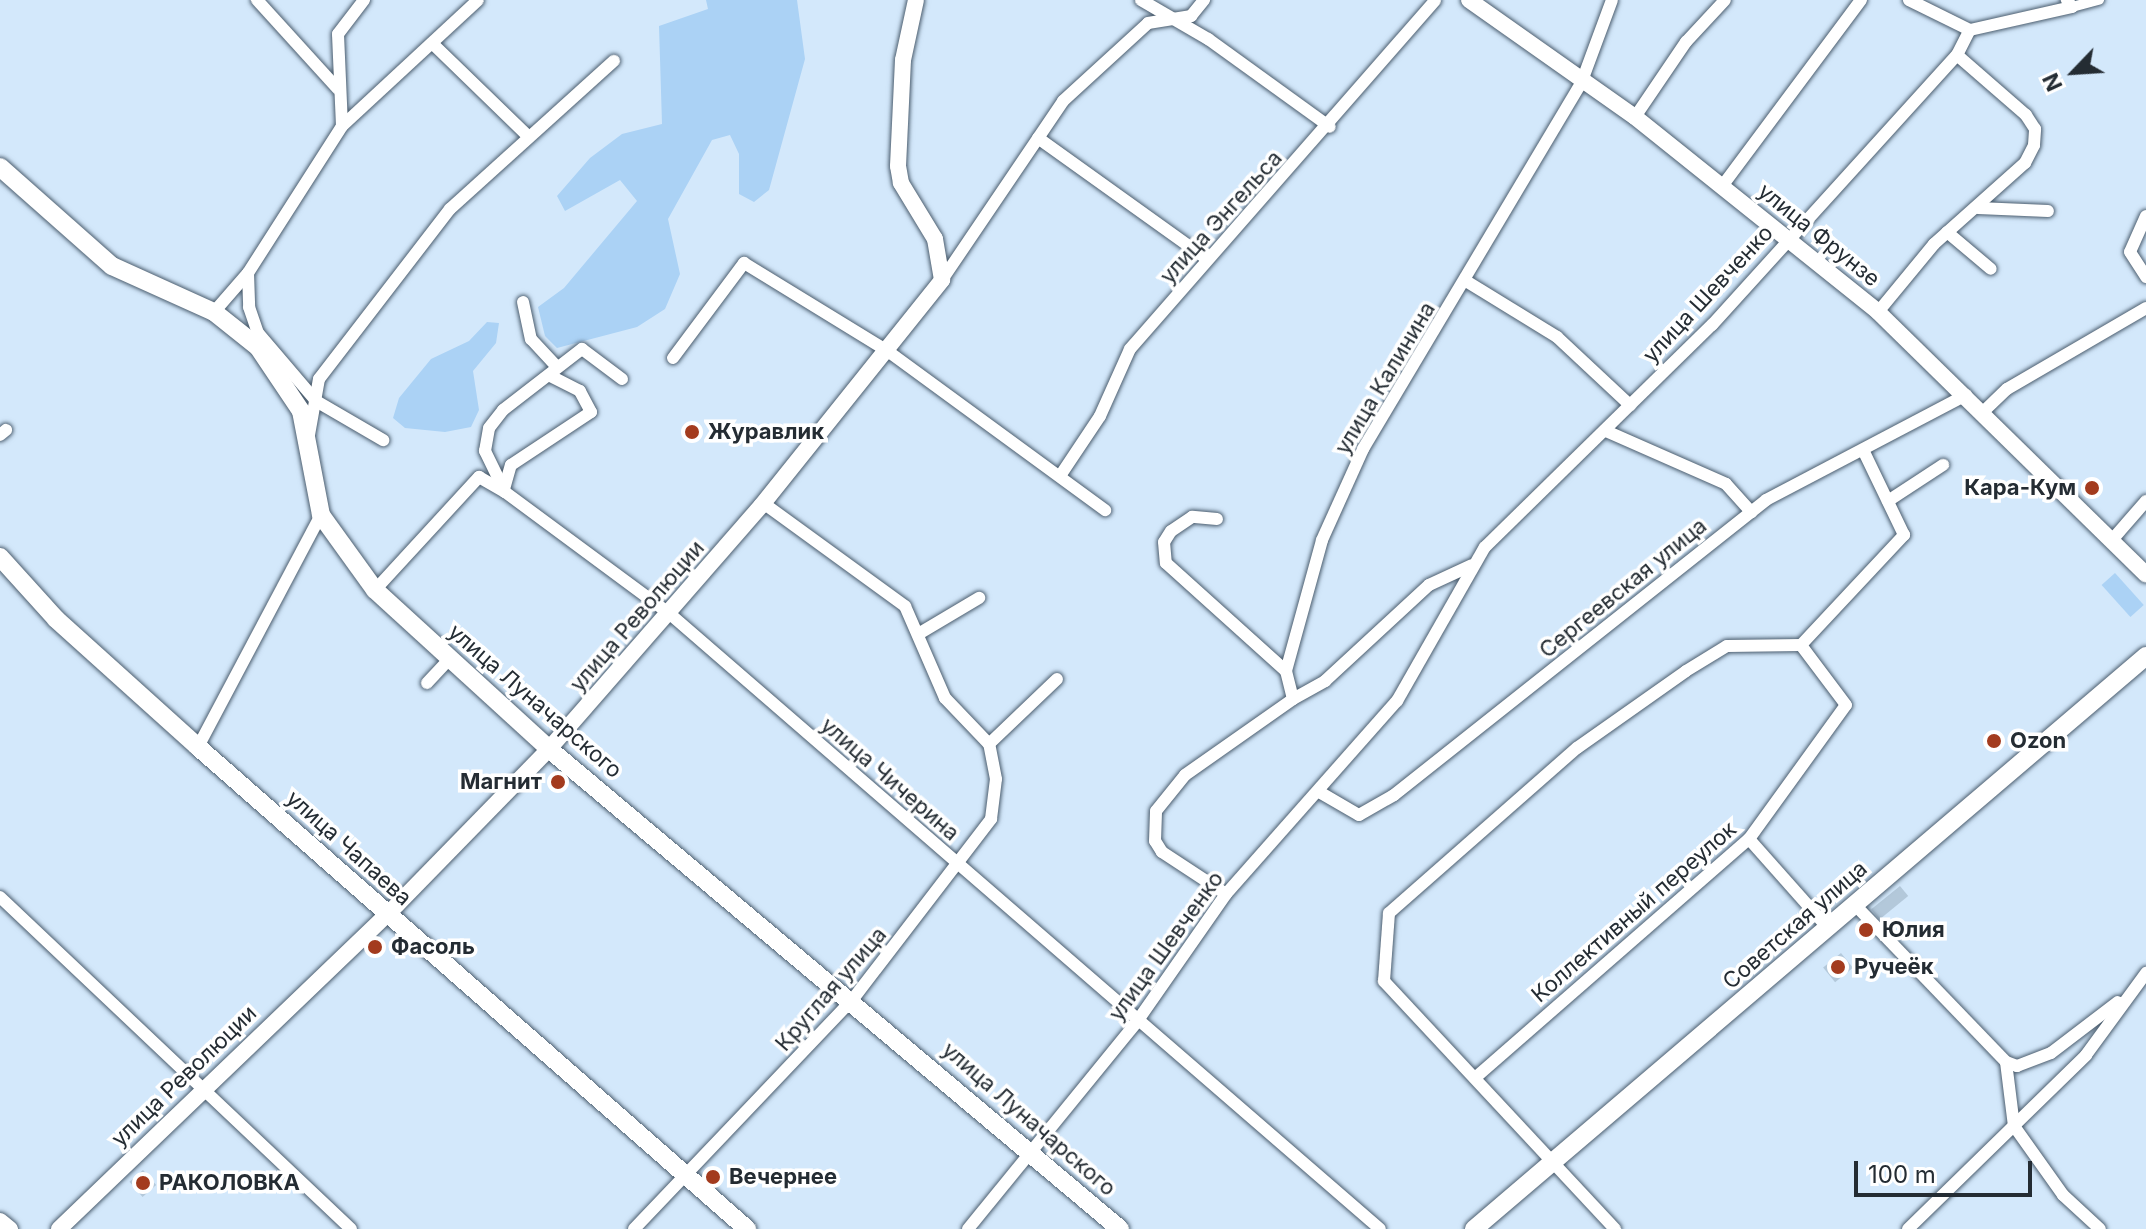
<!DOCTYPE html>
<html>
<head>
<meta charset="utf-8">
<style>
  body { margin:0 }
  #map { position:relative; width:2146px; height:1229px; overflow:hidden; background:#d3e8fb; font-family:Inter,sans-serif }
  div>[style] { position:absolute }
  .green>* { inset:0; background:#abd2f5; transform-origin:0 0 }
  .building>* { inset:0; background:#b3c8da; transform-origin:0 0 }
  .roads { filter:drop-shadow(0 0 2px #4b5d6e) drop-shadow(0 0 2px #4b5d6e) }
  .pedestrian>* { height:10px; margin:-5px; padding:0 5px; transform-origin:5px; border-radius:5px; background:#fff }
  .minor>* { height:12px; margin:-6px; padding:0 6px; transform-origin:6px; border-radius:6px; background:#fff }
  .tertiary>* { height:16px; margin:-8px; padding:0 8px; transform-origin:8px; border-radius:8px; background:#fff }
  .secondary>* { height:18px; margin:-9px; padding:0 9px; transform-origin:9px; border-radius:9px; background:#fff }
  .dots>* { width:22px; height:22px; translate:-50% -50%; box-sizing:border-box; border:4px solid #fff; border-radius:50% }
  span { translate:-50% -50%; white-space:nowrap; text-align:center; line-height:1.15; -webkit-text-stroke:7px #fff; paint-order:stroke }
  .street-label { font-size:22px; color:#242c33 }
  .poi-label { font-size:22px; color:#242c33; font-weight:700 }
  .left { translate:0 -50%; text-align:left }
  .right { translate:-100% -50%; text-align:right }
  .north { position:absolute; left:2034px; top:32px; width:80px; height:80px; -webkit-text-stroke:6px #fff; paint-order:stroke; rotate:245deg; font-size:22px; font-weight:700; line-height:32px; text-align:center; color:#242c33 }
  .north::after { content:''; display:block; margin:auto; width:28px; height:36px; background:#242c33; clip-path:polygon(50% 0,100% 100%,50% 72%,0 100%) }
  .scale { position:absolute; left:1854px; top:1161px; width:178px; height:36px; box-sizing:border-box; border:4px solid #242c33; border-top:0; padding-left:10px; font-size:24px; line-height:28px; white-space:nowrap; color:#242c33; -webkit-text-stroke:6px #fff; paint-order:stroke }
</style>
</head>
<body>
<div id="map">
  <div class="green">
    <div style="clip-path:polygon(706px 0,797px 0,805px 59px,769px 190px,754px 202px,739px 194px,739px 154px,730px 135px,712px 140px,668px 219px,680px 274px,665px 309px,637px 327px,557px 348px,545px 336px,538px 307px,564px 288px,637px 201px,620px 180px,565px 211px,557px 196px,590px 158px,622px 134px,662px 124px,659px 26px,708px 9px)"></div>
    <div style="clip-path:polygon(487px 322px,499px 323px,496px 343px,473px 371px,479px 410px,471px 427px,445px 432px,405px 428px,393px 418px,399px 398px,431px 359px,469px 341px)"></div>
    <div style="left:2115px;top:573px;width:43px;height:18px;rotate:48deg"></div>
  </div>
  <div class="building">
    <div style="left:1900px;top:886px;width:13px;height:37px;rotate:51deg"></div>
    <div style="left:1841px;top:953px;width:19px;height:23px;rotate:51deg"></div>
    <div style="left:143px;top:1170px;width:20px;height:18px;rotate:49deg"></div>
  </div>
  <div class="roads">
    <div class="pedestrian">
      <div style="left:2072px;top:7px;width:28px;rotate:-15deg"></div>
    </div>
    <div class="minor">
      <div style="left:257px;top:0;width:120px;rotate:47.7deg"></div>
      <div style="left:1141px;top:0;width:78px;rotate:30.2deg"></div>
      <div style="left:1208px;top:39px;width:150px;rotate:35.8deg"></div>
      <div style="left:1909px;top:0;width:68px;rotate:26.2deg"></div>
      <div style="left:434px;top:45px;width:128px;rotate:44.1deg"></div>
      <div style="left:1635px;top:117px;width:91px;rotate:-55.8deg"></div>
      <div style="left:1686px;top:42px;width:57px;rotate:-47.1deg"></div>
      <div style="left:342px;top:126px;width:92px;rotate:-92.5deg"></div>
      <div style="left:338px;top:34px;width:43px;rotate:-52.6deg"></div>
      <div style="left:1038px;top:138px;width:208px;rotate:35.6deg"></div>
      <div style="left:1723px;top:185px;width:231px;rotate:-53.3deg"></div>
      <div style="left:1978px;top:208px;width:70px;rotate:2.5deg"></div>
      <div style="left:2146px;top:216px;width:39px;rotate:114deg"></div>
      <div style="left:2130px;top:252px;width:30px;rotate:57deg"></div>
      <div style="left:1947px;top:232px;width:57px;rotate:40.1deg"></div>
      <div style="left:248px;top:273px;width:34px;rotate:88deg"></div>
      <div style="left:249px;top:307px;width:28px;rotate:71deg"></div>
      <div style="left:258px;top:333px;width:89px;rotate:49.5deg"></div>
      <div style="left:316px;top:401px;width:78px;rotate:30.2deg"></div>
      <div style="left:942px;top:280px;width:216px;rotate:-55.9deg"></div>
      <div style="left:1063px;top:101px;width:115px;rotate:-42.5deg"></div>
      <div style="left:1148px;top:23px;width:44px;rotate:-9.2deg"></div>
      <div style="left:1191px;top:16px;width:21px;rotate:-51deg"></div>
      <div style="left:1466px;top:281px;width:107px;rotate:31.6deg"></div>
      <div style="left:1557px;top:337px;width:100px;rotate:43deg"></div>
      <div style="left:523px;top:302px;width:38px;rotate:78deg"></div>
      <div style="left:531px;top:339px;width:37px;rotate:47deg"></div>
      <div style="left:214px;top:312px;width:52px;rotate:-48.9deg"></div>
      <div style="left:248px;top:273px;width:174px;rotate:-57.4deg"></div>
      <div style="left:342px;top:126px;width:185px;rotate:-42.8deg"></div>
      <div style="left:1878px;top:312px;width:88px;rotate:-50.5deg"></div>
      <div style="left:1934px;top:244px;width:122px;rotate:-41.7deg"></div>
      <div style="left:2025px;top:163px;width:20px;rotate:-63deg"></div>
      <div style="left:2034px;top:145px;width:16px;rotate:-86deg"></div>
      <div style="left:2035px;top:129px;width:17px;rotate:-123deg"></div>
      <div style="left:2026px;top:115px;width:91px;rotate:-139deg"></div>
      <div style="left:673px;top:358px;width:119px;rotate:-53.2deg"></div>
      <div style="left:744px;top:263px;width:170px;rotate:31.5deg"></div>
      <div style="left:889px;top:352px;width:268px;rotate:36.2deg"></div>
      <div style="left:1983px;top:412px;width:33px;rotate:-44deg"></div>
      <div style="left:2007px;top:389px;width:161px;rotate:-30.2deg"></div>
      <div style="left:1606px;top:431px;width:131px;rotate:23.8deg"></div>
      <div style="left:1726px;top:484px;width:38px;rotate:48deg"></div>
      <div style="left:0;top:435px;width:8px;rotate:-40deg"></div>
      <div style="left:309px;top:435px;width:57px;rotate:-79.9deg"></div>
      <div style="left:319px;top:379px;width:215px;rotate:-52.4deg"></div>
      <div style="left:450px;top:209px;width:221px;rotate:-42.1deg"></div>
      <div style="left:1060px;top:476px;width:72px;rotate:-56.3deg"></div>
      <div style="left:1100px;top:416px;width:73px;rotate:-65.9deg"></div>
      <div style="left:1130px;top:349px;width:463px;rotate:-48.8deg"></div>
      <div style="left:504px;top:489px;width:25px;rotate:-74deg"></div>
      <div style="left:511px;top:465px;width:96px;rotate:-33.5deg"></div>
      <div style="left:591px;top:412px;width:24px;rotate:-118deg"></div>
      <div style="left:580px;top:391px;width:34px;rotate:-153deg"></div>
      <div style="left:505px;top:492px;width:46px;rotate:-116deg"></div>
      <div style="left:485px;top:451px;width:23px;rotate:-80deg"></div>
      <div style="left:489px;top:428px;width:23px;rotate:-52deg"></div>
      <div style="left:503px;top:410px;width:100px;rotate:-37.7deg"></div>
      <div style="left:582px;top:349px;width:50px;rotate:36.9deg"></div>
      <div style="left:1888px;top:501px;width:66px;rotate:-33.2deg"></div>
      <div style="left:1217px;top:519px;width:25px;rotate:-175deg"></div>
      <div style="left:1192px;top:517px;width:25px;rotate:146deg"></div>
      <div style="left:1171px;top:531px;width:13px;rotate:122deg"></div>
      <div style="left:1164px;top:542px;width:21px;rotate:85deg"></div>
      <div style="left:1166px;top:563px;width:161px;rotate:42deg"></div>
      <div style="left:2112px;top:540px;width:52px;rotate:-48.9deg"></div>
      <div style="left:375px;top:590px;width:154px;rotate:-47.4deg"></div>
      <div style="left:479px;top:477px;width:30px;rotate:30deg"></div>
      <div style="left:505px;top:492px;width:205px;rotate:36.5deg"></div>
      <div style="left:670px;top:614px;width:939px;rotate:40.9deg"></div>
      <div style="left:920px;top:633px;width:69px;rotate:-30.7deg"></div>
      <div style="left:427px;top:683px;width:34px;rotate:-47deg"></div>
      <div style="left:1293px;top:699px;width:37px;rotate:-29deg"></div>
      <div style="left:1325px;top:681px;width:142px;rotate:-42.7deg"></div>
      <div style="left:1429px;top:585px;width:47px;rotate:-24.9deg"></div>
      <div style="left:989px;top:744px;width:94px;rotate:-43.7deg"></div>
      <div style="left:198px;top:747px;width:263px;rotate:-62.1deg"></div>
      <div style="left:1321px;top:793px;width:44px;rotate:30.1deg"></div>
      <div style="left:1359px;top:815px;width:40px;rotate:-29.7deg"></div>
      <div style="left:1394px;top:795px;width:475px;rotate:-38.4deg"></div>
      <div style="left:1766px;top:500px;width:226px;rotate:-27.7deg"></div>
      <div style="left:1749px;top:839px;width:119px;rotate:48.4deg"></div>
      <div style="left:1226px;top:894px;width:77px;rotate:-146.7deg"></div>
      <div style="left:1162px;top:852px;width:13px;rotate:-122deg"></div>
      <div style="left:1155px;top:841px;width:30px;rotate:-88deg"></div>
      <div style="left:1156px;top:811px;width:46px;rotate:-51.1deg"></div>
      <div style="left:1185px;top:775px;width:132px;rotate:-35.1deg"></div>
      <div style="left:1293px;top:699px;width:29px;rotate:-104deg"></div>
      <div style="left:1286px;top:671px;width:136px;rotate:-74.6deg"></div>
      <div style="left:1322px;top:540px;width:100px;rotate:-65.7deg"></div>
      <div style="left:1363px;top:449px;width:428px;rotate:-59.2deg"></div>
      <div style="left:1582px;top:81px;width:86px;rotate:-69.7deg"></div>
      <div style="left:0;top:897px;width:483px;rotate:43.4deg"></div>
      <div style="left:1855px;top:905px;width:218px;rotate:46.1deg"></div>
      <div style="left:2006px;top:1062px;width:64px;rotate:82.9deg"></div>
      <div style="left:2014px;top:1126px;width:85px;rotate:54.6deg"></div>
      <div style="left:2063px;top:1195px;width:50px;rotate:42.6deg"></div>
      <div style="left:2006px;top:1062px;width:12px;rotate:20deg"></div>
      <div style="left:2017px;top:1066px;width:36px;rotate:-21deg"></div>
      <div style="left:2051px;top:1053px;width:84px;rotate:-37.3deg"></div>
      <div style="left:1476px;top:1077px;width:362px;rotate:-41.1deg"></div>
      <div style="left:1749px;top:839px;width:165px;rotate:-54.1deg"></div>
      <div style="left:1846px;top:705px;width:75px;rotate:-126.9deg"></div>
      <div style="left:1801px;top:645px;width:151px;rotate:-46.9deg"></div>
      <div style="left:1904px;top:535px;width:92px;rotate:-115.7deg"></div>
      <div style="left:634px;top:1229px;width:318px;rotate:-46.4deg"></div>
      <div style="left:853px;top:999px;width:227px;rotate:-52.5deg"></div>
      <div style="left:991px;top:819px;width:40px;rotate:-82.9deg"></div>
      <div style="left:996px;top:779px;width:36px;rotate:-101deg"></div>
      <div style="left:989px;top:744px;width:64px;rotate:-133.7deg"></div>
      <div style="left:945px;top:698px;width:100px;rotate:-113.5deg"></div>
      <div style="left:905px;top:606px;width:175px;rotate:-144deg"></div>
      <div style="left:968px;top:1229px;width:266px;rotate:-50.8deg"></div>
      <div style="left:1136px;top:1023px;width:157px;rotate:-55.1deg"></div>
      <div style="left:1226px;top:894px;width:258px;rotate:-48.5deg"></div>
      <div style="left:1397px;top:701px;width:177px;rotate:-60.3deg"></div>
      <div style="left:1485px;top:547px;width:318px;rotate:-44.4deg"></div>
      <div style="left:1712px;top:325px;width:365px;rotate:-47.8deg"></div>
      <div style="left:1957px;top:55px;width:28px;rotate:-63deg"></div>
      <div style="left:1970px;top:30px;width:105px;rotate:-12.7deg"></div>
      <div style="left:2072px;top:7px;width:9px;rotate:-126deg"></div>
      <div style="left:1615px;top:1229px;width:339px;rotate:-133deg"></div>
      <div style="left:1384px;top:981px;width:68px;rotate:-85.8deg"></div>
      <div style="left:1389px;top:913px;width:250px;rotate:-41.3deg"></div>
      <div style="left:1577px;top:748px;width:133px;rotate:-35.2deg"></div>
      <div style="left:1686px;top:671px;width:48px;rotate:-31.4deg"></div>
      <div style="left:1727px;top:646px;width:74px;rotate:-0.8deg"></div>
      <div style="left:1908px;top:1229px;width:249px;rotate:-44.3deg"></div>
      <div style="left:2086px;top:1055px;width:102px;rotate:-53.8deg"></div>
    </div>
    <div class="tertiary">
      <div style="left:1469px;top:0;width:203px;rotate:35.2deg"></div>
      <div style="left:1635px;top:117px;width:312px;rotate:38.7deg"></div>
      <div style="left:1878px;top:312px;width:375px;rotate:44.4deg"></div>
      <div style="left:0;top:1221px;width:13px;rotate:39deg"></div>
      <div style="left:59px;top:1229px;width:454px;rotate:-43.8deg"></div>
      <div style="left:387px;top:915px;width:232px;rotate:-45.7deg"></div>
      <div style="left:549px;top:749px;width:322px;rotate:-48.9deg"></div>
      <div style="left:761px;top:506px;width:290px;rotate:-51.3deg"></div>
      <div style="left:942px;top:280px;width:42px;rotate:-99.7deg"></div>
      <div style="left:935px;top:239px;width:66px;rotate:-121.3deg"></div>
      <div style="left:901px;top:183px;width:17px;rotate:-100deg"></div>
      <div style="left:898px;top:166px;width:106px;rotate:-87.3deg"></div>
      <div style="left:903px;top:60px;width:61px;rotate:-77.8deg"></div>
    </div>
    <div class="secondary">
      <div style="left:0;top:167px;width:149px;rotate:41.5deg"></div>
      <div style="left:112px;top:266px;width:112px;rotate:24.3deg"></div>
      <div style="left:214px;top:312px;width:56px;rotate:38.5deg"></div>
      <div style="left:258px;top:347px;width:77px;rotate:56.1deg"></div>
      <div style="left:301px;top:411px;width:106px;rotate:79.1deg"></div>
      <div style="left:321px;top:515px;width:92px;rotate:54.2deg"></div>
      <div style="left:375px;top:590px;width:236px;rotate:42.4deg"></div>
      <div style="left:549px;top:749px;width:746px;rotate:40.05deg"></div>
      <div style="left:0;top:557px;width:84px;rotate:47.9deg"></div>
      <div style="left:56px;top:619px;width:191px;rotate:42deg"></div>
      <div style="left:198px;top:747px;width:731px;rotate:41.28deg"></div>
      <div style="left:1474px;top:1229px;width:883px;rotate:-40.45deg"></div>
    </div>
  </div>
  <div class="dots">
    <div style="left:692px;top:432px;background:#a33b1e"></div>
    <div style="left:2092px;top:488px;background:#a33b1e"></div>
    <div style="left:1994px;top:741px;background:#a33b1e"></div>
    <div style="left:558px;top:782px;background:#a33b1e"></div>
    <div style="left:1866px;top:930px;background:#a33b1e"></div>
    <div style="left:375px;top:947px;background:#a33b1e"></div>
    <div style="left:1838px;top:967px;background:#a33b1e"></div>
    <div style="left:713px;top:1177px;background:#a33b1e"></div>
    <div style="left:143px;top:1183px;background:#a33b1e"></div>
  </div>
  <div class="street-label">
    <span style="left:1221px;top:217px;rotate:-48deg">улица Энгельса</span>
    <span style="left:1819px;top:235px;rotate:39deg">улица Фрунзе</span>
    <span style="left:1708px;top:294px;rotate:-47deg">улица Шевченко</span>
    <span style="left:1385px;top:378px;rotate:-59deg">улица Калинина</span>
    <span style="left:1623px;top:588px;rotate:-39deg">Сергеевская улица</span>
    <span style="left:637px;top:616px;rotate:-49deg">улица Революции</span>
    <span style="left:535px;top:701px;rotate:41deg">улица Луначарского</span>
    <span style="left:890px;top:779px;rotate:41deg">улица Чичерина</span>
    <span style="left:349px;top:848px;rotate:42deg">улица Чапаева</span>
    <span style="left:1634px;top:912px;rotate:-41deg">Коллективный переулок</span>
    <span style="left:1795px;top:925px;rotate:-41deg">Советская улица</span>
    <span style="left:1166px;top:946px;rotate:-54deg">улица Шевченко</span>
    <span style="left:831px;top:989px;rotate:-49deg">Круглая улица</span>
    <span style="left:184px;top:1076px;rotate:-44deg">улица Революции</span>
    <span style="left:1029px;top:1119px;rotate:41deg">улица Луначарского</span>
  </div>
  <div class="poi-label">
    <span class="left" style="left:708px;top:432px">Журавлик</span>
    <span class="right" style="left:2076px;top:488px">Кара-Кум</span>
    <span class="left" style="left:2010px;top:741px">Ozon</span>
    <span class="right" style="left:542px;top:782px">Магнит</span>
    <span class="left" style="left:1882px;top:930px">Юлия</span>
    <span class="left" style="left:391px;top:947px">Фасоль</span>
    <span class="left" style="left:1854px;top:967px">Ручеёк</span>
    <span class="left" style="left:729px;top:1177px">Вечернее</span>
    <span class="left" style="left:159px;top:1183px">РАКОЛОВКА</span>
  </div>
  <div class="north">N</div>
  <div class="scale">100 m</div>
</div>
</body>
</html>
